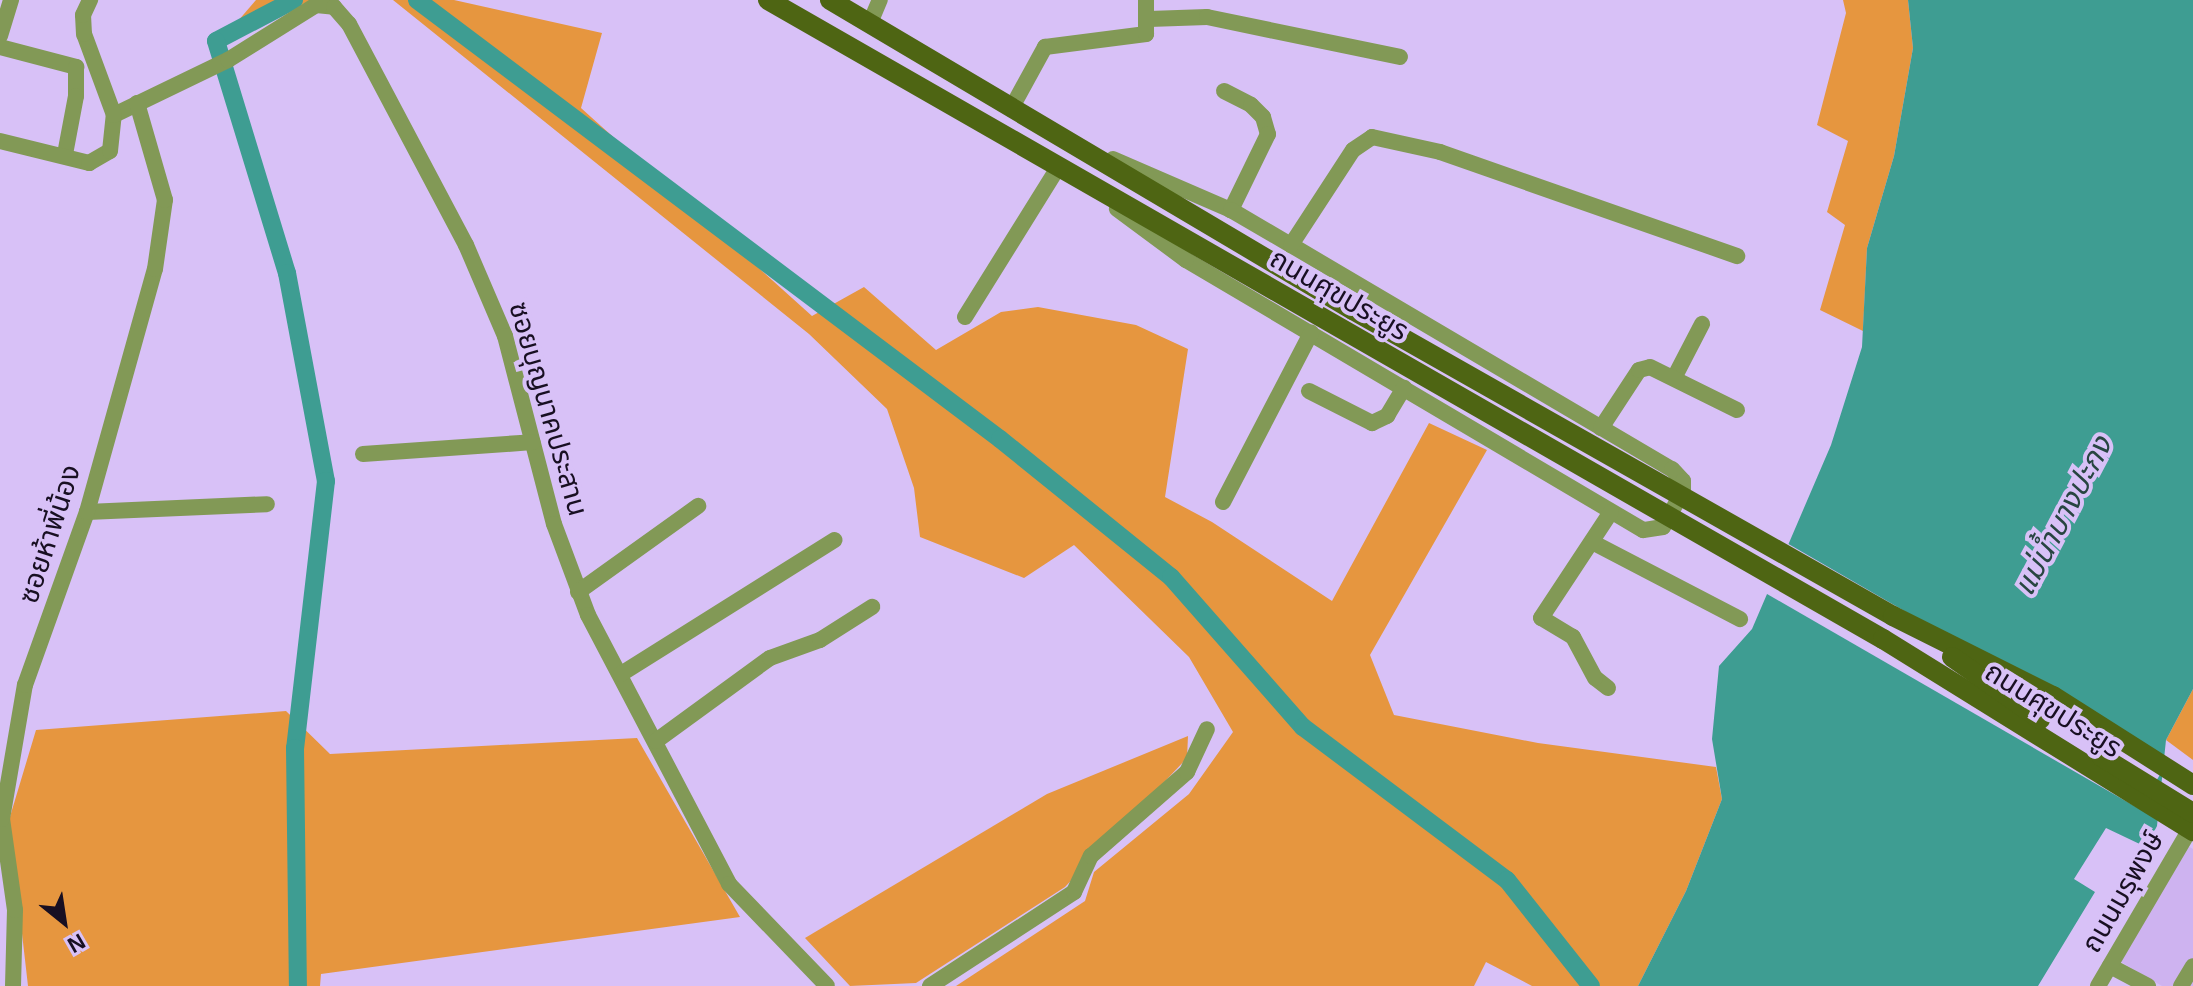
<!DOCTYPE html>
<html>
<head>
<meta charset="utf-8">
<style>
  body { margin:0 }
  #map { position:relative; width:2193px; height:986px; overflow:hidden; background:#d8c1f7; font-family:Helvetica,"Noto Sans Thai",sans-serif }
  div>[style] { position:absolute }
  .built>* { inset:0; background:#ceb3f0 }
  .green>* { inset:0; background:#e6963f }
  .water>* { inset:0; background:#3e9d92 }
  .pier>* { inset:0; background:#d8c1f7; transform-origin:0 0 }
  .canal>* { height:18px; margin:-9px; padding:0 9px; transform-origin:9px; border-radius:9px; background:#3e9d92 }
  .minor>* { height:16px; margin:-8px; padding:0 8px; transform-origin:8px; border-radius:8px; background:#829956 }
  .major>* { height:20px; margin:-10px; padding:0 10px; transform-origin:10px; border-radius:10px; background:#4e6513 }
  span { translate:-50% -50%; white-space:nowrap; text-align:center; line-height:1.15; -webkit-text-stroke:8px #d8c1f7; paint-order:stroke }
  .street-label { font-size:28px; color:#180f22 }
  .water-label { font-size:30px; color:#284541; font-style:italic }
  .north { position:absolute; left:24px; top:882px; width:80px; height:80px; -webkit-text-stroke:6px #d8c1f7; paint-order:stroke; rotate:150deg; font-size:22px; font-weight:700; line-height:32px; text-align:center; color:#180f22 }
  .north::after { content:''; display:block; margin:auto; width:28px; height:36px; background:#180f22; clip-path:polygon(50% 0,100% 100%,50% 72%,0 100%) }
</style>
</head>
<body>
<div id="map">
  <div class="built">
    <div style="clip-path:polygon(2188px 846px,2193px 849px,2193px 986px,2162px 986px,2121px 962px)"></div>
  </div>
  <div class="green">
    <div style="clip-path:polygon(256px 0,313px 0,225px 36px)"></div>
    <div style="clip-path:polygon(393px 0,454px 0,602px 33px,581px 108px,812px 316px,864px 287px,936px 350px,1001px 312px,1038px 307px,1136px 325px,1188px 349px,1165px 497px,1212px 522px,1332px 601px,1429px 423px,1487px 450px,1370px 655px,1394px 715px,1538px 743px,1716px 767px,1722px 799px,1686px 891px,1638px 986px,1532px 986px,1486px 962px,1474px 986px,956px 986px,1085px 901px,1094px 872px,1189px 794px,1233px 732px,1189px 657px,1074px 545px,1024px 578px,920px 537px,914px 488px,887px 409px,809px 334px)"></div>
    <div style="clip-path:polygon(1843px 0,1908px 0,1913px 48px,1894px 156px,1867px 248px,1863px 331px,1820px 310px,1845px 225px,1827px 212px,1848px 141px,1817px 125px,1846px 13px)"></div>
    <div style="clip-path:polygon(2193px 689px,2193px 760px,2166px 740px)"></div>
    <div style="clip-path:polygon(286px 711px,330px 754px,637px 738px,740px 917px,321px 974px,320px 986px,28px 986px,9px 820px,36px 730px)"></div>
    <div style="clip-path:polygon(1188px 736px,1187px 758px,1065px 887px,916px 983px,850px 986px,805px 938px,1047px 794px)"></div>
  </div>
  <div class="water">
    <div style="clip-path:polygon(1908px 0,2193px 0,2193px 689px,2166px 740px,2157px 826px,2146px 847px,2106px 828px,2074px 879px,2095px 892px,2038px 986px,1638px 986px,1686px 891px,1722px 799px,1712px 739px,1719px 666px,1752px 629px,1831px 445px,1862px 347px,1867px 248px,1894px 156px,1913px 48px)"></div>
  </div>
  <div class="pier">
    <div style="left:1785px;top:542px;width:441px;height:54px;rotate:30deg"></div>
  </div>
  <div class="canal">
    <div style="left:294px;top:0;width:88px;rotate:152.3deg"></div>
    <div style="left:216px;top:41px;width:243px;rotate:73deg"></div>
    <div style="left:287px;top:273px;width:212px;rotate:79.4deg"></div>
    <div style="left:326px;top:481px;width:269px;rotate:96.6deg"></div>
    <div style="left:295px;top:748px;width:238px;rotate:89.3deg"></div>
    <div style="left:417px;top:0;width:730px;rotate:36.98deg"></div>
    <div style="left:1000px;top:439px;width:220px;rotate:38.9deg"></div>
    <div style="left:1171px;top:577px;width:200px;rotate:48.7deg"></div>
    <div style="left:1303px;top:727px;width:255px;rotate:36.9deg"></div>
    <div style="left:1507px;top:880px;width:135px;rotate:51.6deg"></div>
  </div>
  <div class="minor">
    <div style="left:1149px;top:19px;width:58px;rotate:-2deg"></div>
    <div style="left:1207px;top:17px;width:197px;rotate:11.7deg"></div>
    <div style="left:870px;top:23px;width:25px;rotate:-67deg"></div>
    <div style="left:0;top:36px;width:38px;rotate:-73deg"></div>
    <div style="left:0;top:47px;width:79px;rotate:14.7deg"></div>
    <div style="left:76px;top:67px;width:29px;rotate:90deg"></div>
    <div style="left:76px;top:96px;width:59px;rotate:100.7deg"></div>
    <div style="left:1224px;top:91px;width:30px;rotate:27deg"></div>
    <div style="left:1251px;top:105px;width:17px;rotate:45deg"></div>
    <div style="left:1263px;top:117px;width:18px;rotate:74deg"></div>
    <div style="left:1268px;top:134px;width:85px;rotate:116deg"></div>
    <div style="left:1011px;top:109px;width:71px;rotate:-61.3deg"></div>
    <div style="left:1045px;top:47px;width:102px;rotate:-7.3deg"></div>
    <div style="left:1146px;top:34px;width:34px;rotate:-90deg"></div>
    <div style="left:114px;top:115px;width:127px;rotate:-25.8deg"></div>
    <div style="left:228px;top:60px;width:104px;rotate:-32deg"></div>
    <div style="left:316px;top:5px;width:18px;rotate:6deg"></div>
    <div style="left:334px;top:7px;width:23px;rotate:49deg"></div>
    <div style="left:349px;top:24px;width:250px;rotate:62.1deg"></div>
    <div style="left:466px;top:245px;width:99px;rotate:66.8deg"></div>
    <div style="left:505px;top:336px;width:194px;rotate:75.4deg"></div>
    <div style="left:554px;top:524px;width:97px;rotate:69.5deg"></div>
    <div style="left:588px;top:615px;width:304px;rotate:62.3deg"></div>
    <div style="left:729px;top:884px;width:141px;rotate:46.1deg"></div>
    <div style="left:0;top:141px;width:92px;rotate:13.9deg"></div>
    <div style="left:89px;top:163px;width:24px;rotate:-30deg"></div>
    <div style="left:110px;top:151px;width:36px;rotate:-84deg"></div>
    <div style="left:114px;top:115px;width:86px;rotate:-110.3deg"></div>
    <div style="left:84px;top:34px;width:19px;rotate:-93deg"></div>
    <div style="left:83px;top:15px;width:17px;rotate:-65deg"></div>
    <div style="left:1113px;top:159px;width:129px;rotate:23.4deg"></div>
    <div style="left:1231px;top:210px;width:69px;rotate:30.3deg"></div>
    <div style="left:1291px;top:245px;width:442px;rotate:30.5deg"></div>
    <div style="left:1672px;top:469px;width:16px;rotate:47deg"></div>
    <div style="left:1683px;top:481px;width:10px;rotate:90deg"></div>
    <div style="left:1683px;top:491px;width:41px;rotate:119.1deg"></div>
    <div style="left:1663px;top:527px;width:20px;rotate:171deg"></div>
    <div style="left:1643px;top:530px;width:531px;rotate:-149.42deg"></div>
    <div style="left:1186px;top:260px;width:86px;rotate:-143.5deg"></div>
    <div style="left:1291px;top:245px;width:113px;rotate:-56.9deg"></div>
    <div style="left:1353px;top:150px;width:23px;rotate:-34deg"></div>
    <div style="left:1372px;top:137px;width:70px;rotate:12.4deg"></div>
    <div style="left:1440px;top:152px;width:315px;rotate:19.3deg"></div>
    <div style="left:965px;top:317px;width:178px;rotate:-58.1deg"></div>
    <div style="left:1674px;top:378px;width:61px;rotate:-62.6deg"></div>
    <div style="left:1309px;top:391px;width:71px;rotate:26.9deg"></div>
    <div style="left:1372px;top:423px;width:17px;rotate:-25deg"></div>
    <div style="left:1387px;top:416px;width:33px;rotate:-59deg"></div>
    <div style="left:1601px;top:428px;width:69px;rotate:-56.8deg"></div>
    <div style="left:1639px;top:370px;width:11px;rotate:-15deg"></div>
    <div style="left:1650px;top:367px;width:97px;rotate:26.3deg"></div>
    <div style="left:363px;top:454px;width:170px;rotate:-4deg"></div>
    <div style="left:1223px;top:502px;width:191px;rotate:-62.5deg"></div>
    <div style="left:87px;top:512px;width:180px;rotate:-2.5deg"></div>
    <div style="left:1592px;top:542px;width:167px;rotate:27.5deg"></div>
    <div style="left:578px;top:592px;width:148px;rotate:-35.6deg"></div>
    <div style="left:621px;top:674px;width:252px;rotate:-32.1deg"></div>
    <div style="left:1608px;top:688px;width:16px;rotate:-142deg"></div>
    <div style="left:1595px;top:678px;width:47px;rotate:-118.2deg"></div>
    <div style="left:1573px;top:637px;width:37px;rotate:-149deg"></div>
    <div style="left:1541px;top:618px;width:127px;rotate:-56.6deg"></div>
    <div style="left:656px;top:741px;width:141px;rotate:-36.1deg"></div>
    <div style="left:770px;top:658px;width:53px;rotate:-19.8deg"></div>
    <div style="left:820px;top:640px;width:62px;rotate:-32.4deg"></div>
    <div style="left:2110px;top:966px;width:43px;rotate:27.8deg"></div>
    <div style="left:13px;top:986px;width:76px;rotate:-88.5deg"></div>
    <div style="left:15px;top:910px;width:92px;rotate:-98.1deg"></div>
    <div style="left:2px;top:819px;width:136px;rotate:-80.3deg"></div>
    <div style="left:25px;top:685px;width:184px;rotate:-70.3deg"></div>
    <div style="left:87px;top:512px;width:252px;rotate:-74.4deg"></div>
    <div style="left:155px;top:269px;width:70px;rotate:-81.8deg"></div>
    <div style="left:165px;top:200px;width:101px;rotate:-106.1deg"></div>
    <div style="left:930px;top:986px;width:172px;rotate:-33.1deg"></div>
    <div style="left:1074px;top:892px;width:40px;rotate:-65deg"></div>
    <div style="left:1091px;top:856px;width:128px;rotate:-41.2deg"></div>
    <div style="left:1187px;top:772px;width:47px;rotate:-65.1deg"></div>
    <div style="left:2098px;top:986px;width:188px;rotate:-59.6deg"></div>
    <div style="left:2181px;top:986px;width:23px;rotate:-59deg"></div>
  </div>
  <div class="major">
    <div style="left:768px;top:0;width:1285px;rotate:29.82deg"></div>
    <div style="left:1883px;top:639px;width:365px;rotate:31.8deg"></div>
    <div style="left:830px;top:0;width:608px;rotate:30.66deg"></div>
    <div style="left:1353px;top:310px;width:621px;rotate:29.54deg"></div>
    <div style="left:1893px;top:616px;width:179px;rotate:26.6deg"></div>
    <div style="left:2053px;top:696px;width:166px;rotate:32.4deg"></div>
    <div style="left:1952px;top:657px;width:108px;rotate:35.2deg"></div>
    <div style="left:2102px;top:757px;width:107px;rotate:31.6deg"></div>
  </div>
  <div class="street-label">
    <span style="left:1339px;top:295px;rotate:30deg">ถนนศุขประยูร</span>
    <span style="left:548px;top:409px;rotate:74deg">ซอยบุญนาคประสาน</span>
    <span style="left:50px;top:534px;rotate:-72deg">ซอยห้าพี่น้อง</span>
    <span style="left:2053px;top:710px;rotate:32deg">ถนนศุขประยูร</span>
    <span style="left:2123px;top:892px;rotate:-60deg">ถนนมรุพงษ์</span>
  </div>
  <div class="water-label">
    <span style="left:2063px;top:516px;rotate:-62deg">แม่น้ำบางปะกง</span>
  </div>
  <div class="north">N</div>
</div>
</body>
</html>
